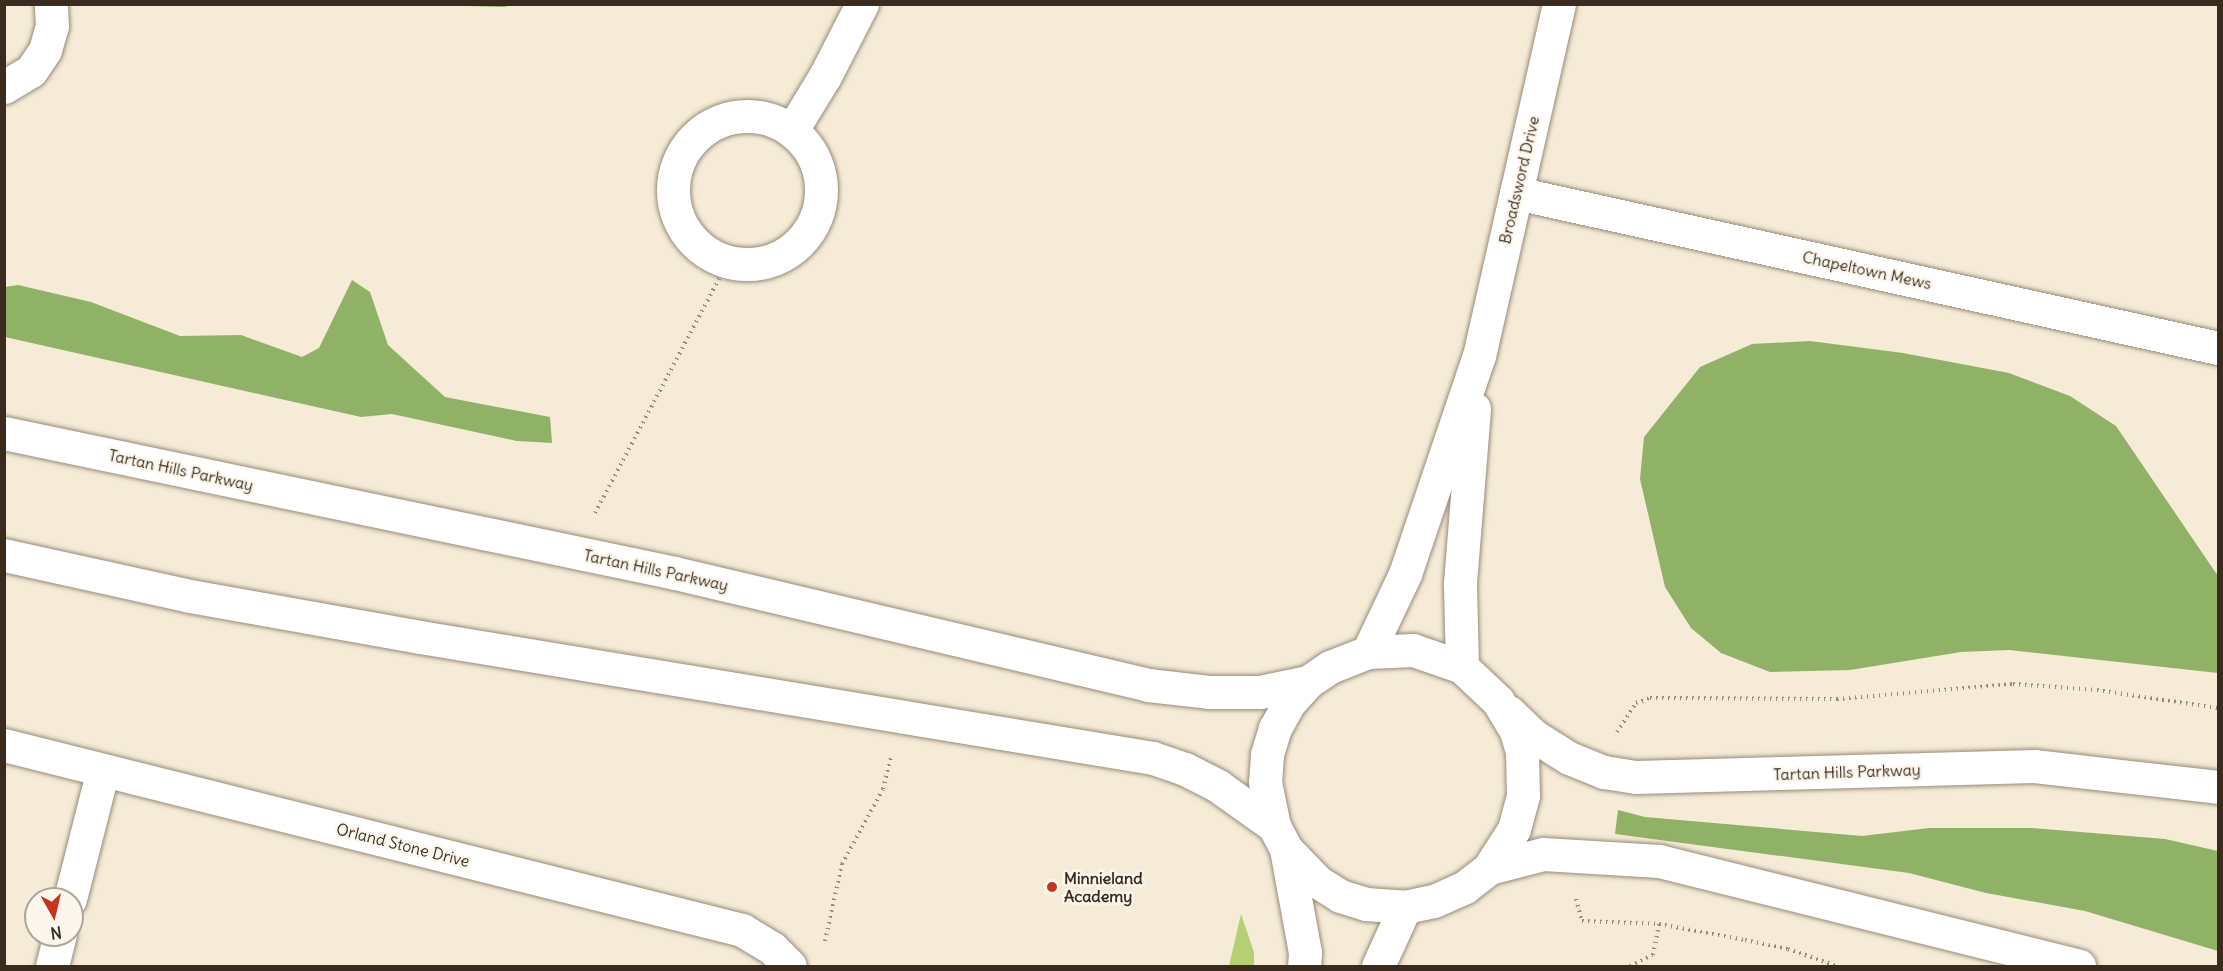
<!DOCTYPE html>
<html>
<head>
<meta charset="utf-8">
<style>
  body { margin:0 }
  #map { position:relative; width:2223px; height:971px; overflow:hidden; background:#f5ebd6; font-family:Delius,sans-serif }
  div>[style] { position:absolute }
  .green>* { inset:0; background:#b6cf75 }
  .forest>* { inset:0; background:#90b266 }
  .path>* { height:4px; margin-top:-2px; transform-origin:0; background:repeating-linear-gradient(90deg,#988a7a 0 1.5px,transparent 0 6px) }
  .roads { filter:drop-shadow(0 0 2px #988a7a) drop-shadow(0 0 2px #988a7a) }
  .minor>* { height:33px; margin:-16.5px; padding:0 16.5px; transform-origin:16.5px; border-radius:16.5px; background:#fff }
  .minor>.ring { margin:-16.5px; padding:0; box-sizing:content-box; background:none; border:33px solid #fff; border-radius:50% }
  .tertiary>* { height:33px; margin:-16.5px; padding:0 16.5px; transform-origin:16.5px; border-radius:16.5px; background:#fff }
  .dots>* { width:16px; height:16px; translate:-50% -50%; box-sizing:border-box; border:3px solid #fbf7ec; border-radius:50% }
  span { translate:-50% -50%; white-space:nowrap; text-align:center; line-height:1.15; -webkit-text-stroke:5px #fbf7ec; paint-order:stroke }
  .street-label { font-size:16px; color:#3b2a1e }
  .poi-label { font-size:16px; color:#3b2a1e; font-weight:700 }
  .left { translate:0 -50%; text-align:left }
  .frame { position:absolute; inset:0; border:6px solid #3b2a1e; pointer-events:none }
  .north { position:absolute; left:24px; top:887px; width:60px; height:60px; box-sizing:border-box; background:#fbf7ec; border:2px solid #aea59a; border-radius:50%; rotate:172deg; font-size:16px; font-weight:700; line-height:24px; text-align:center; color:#3b2a1e }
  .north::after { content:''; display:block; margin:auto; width:21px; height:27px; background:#c8321e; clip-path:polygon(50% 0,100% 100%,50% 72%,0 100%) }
</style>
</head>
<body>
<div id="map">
  <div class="green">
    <div style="clip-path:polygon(1241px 914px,1254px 952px,1254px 966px,1229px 966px)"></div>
  </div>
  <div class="forest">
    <div style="clip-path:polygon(432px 5px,514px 5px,503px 7px)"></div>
    <div style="clip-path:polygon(352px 280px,370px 292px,388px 345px,445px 397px,550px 417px,552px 443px,517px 441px,392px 414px,361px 417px,5px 337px,5px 287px,18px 285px,91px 302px,180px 336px,241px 335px,302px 357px,319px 348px)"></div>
    <div style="clip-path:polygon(1810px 341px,1903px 353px,2009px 373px,2070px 396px,2116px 426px,2218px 576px,2218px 673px,2009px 650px,1961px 652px,1850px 670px,1770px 672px,1721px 653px,1691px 628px,1665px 587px,1640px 479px,1644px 437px,1700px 367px,1752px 344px)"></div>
    <div style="clip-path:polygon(1618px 810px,1645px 817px,1862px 836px,1929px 828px,2032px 828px,2165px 839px,2218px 851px,2218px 951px,2085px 911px,1986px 893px,1909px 873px,1615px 834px)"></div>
  </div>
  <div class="path">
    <div style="left:595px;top:513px;width:284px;rotate:-62.1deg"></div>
    <div style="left:1617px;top:732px;width:35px;rotate:-57deg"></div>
    <div style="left:1636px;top:703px;width:15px;rotate:-20deg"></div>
    <div style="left:1650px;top:698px;width:187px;rotate:0.3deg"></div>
    <div style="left:1837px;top:699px;width:177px;rotate:-4.9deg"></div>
    <div style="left:2013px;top:684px;width:84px;rotate:4.1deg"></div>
    <div style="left:2097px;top:690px;width:122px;rotate:8.5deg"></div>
    <div style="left:1576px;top:899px;width:23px;rotate:75deg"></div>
    <div style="left:1582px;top:921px;width:77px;rotate:2.2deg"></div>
    <div style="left:1659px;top:924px;width:87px;rotate:10.5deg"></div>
    <div style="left:1745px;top:940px;width:44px;rotate:11.8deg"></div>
    <div style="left:1788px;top:949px;width:52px;rotate:19.1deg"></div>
    <div style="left:825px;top:941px;width:79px;rotate:-77.6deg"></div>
    <div style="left:842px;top:864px;width:85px;rotate:-61.3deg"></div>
    <div style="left:883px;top:789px;width:32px;rotate:-76deg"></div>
    <div style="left:1630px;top:966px;width:25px;rotate:-26deg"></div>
    <div style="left:1653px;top:955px;width:32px;rotate:-79deg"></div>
  </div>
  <div class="roads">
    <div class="minor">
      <div style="left:4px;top:87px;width:31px;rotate:-31deg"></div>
      <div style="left:31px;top:71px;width:25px;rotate:-56deg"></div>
      <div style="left:45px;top:50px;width:25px;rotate:-74deg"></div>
      <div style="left:52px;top:26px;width:22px;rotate:-93deg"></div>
      <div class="ring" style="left:673px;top:116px;width:115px;height:115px"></div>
      <div style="left:792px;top:130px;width:63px;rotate:-58.6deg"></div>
      <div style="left:825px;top:76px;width:81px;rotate:-62.8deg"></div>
      <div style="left:1516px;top:193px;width:719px;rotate:12.45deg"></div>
      <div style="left:1368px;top:652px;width:86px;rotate:-64.6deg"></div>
      <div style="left:1405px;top:574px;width:230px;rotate:-71.3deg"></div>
      <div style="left:1479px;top:356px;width:361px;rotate:-77.2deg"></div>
      <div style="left:1462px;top:667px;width:84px;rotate:-91.4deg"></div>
      <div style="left:1460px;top:583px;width:175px;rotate:-85.4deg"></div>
      <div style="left:4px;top:745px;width:761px;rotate:14.07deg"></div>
      <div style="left:742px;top:930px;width:35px;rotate:31deg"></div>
      <div style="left:772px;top:948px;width:25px;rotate:45deg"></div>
      <div style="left:1286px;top:849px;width:106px;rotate:79.6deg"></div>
      <div style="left:1305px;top:953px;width:13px;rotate:94deg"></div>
      <div style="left:70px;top:899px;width:133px;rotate:-75.7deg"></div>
      <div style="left:52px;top:966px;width:32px;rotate:-76deg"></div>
      <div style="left:1378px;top:966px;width:65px;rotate:-65.4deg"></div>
    </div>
    <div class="tertiary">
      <div style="left:4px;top:433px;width:685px;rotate:11.79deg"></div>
      <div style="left:675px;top:573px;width:486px;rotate:13.3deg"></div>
      <div style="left:1148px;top:685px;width:61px;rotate:6.5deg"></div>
      <div style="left:1209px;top:692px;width:51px"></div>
      <div style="left:1260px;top:692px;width:49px;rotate:-11.8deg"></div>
      <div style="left:4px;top:555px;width:190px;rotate:12.4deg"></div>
      <div style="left:190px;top:596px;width:234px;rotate:10.1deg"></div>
      <div style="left:420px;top:637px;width:743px;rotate:9.37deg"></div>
      <div style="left:1153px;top:758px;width:34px;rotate:19deg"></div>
      <div style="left:1185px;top:769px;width:37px;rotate:27deg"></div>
      <div style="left:1218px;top:786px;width:69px;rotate:35.5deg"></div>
      <div style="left:1509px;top:712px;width:35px;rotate:44deg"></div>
      <div style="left:1534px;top:736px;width:41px;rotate:32.2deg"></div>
      <div style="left:1569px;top:758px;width:38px;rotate:22deg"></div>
      <div style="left:1604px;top:772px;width:32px;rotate:9deg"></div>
      <div style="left:1636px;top:777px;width:398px;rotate:-1.6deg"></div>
      <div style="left:2034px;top:766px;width:185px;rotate:6.5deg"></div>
      <div style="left:1489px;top:868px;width:46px;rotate:-57.3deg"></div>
      <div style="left:1514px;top:829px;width:34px;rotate:-75deg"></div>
      <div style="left:1523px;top:796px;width:44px;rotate:-91.3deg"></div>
      <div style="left:1522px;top:752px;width:22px;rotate:-106deg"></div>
      <div style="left:1516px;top:731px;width:35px;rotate:-121deg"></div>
      <div style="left:1498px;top:701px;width:50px;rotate:-136.6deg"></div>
      <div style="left:1462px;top:667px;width:52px;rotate:-160.9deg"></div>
      <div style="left:1413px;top:650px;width:45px;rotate:177.5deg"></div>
      <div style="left:1368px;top:652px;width:41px;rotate:158.5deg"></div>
      <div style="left:1330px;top:667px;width:27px;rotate:146deg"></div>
      <div style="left:1308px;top:682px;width:28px;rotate:132deg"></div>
      <div style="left:1289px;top:703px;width:29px;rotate:119deg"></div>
      <div style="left:1275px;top:728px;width:28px;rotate:107deg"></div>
      <div style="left:1267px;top:755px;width:27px;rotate:94deg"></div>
      <div style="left:1265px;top:782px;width:45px;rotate:78.4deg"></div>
      <div style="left:1274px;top:826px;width:26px;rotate:62deg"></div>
      <div style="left:1286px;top:849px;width:46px;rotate:45.9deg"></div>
      <div style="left:1318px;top:882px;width:26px;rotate:32deg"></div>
      <div style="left:1340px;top:896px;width:27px;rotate:17deg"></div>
      <div style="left:1366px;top:904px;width:39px;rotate:4deg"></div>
      <div style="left:1405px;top:907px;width:30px;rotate:-12deg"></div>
      <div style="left:1434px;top:901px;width:34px;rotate:-24deg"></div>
      <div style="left:1465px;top:887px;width:31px;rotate:-38deg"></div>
      <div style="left:1489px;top:868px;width:56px;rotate:-14.5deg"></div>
      <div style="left:1543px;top:854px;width:116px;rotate:3.5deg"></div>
      <div style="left:1659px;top:861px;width:433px;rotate:14deg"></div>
    </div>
  </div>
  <div class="dots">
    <div style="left:1052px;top:887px;background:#c8321e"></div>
  </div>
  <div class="street-label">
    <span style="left:1519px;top:180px;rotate:-77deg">Broadsword Drive</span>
    <span style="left:1867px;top:270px;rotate:12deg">Chapeltown Mews</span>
    <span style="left:181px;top:470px;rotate:12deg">Tartan Hills Parkway</span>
    <span style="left:656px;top:570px;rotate:12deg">Tartan Hills Parkway</span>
    <span style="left:1847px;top:772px;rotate:-2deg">Tartan Hills Parkway</span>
    <span style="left:403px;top:845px;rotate:14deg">Orland Stone Drive</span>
  </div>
  <div class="poi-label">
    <span class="left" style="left:1064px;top:887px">Minnieland<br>Academy</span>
  </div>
  <div class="frame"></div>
  <div class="north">N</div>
</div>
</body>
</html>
